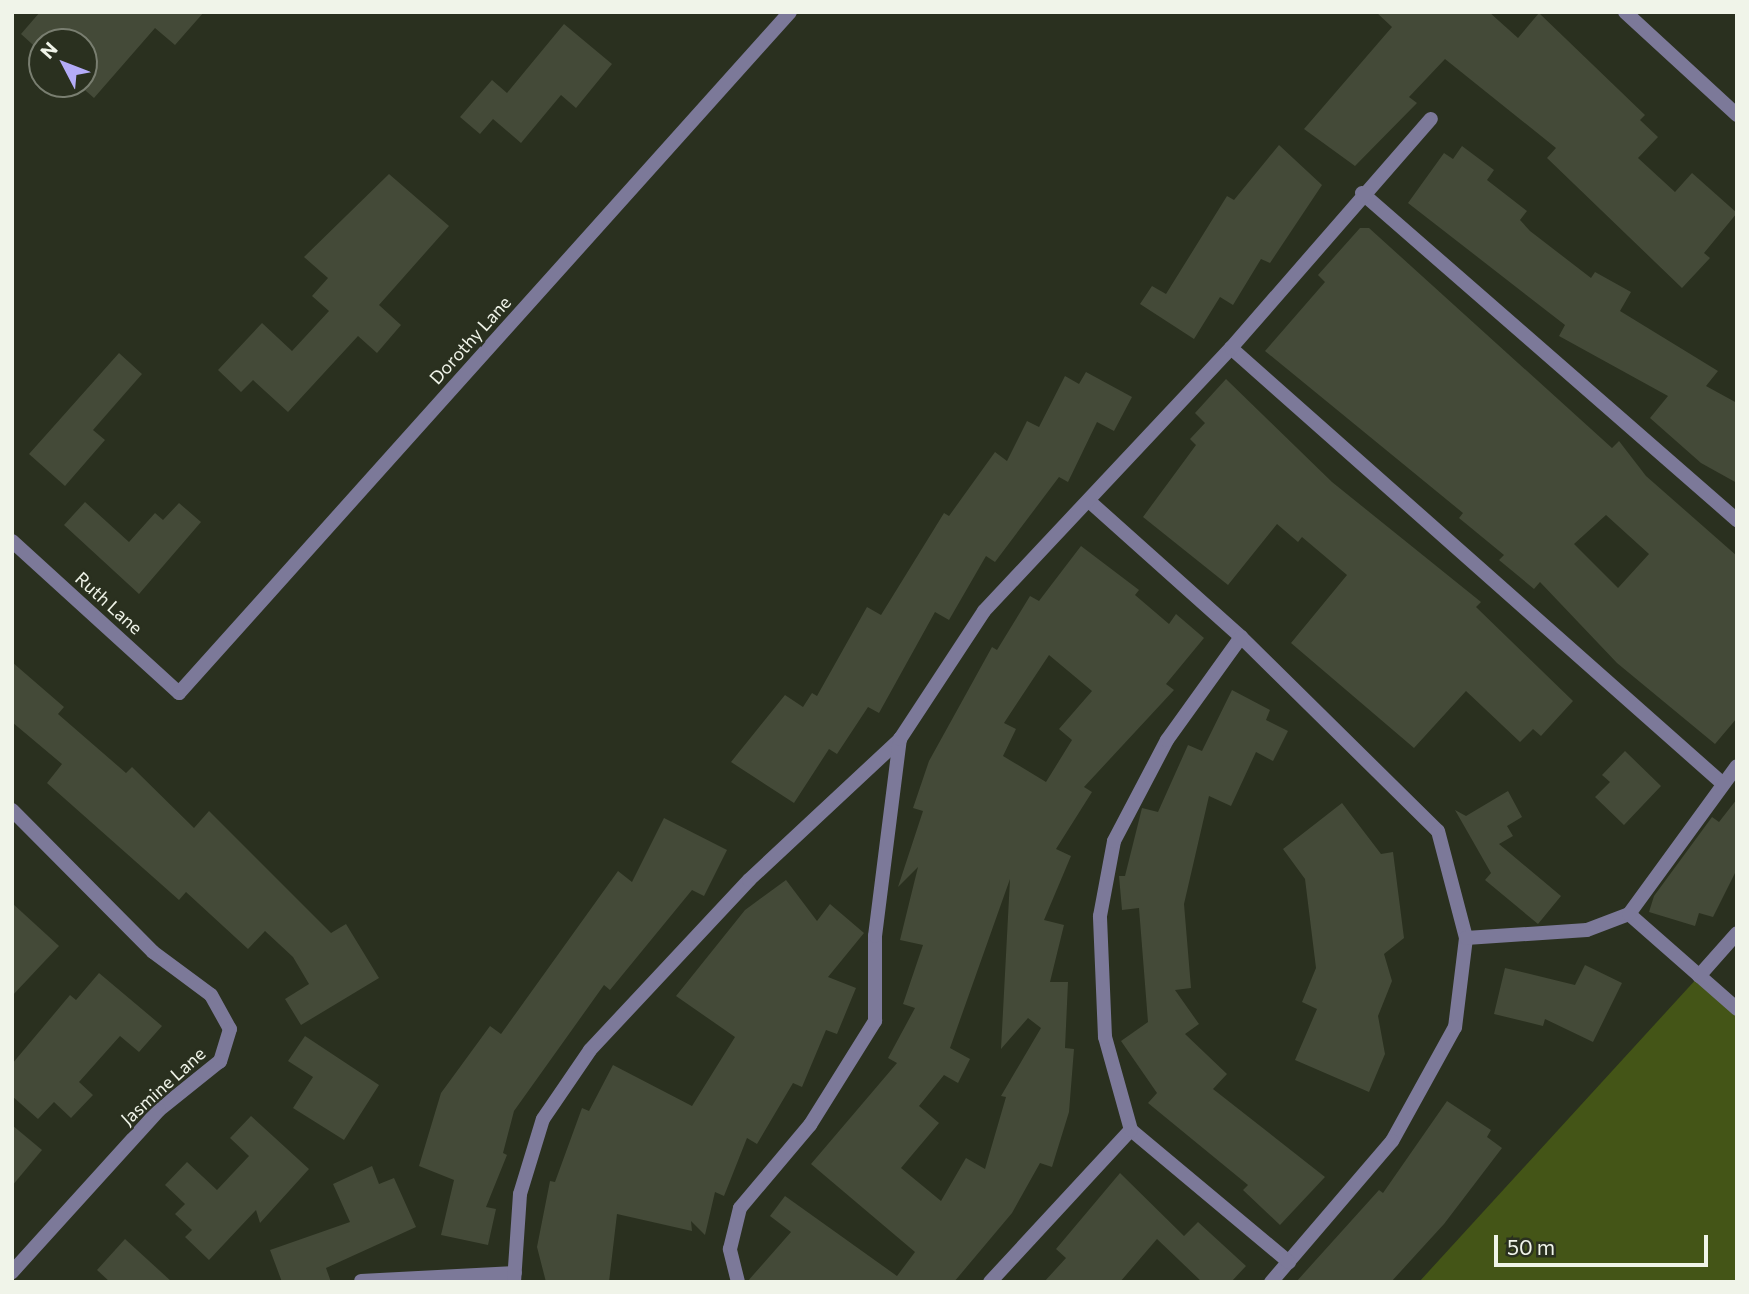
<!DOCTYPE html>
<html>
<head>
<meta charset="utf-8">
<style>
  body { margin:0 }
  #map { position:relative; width:1749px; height:1294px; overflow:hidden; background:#2a301f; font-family:Commissioner,sans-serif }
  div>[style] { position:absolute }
  .green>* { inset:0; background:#445517 }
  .building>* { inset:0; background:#444a38 }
  .service>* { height:14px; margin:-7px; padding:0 7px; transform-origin:7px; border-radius:7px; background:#7c7999 }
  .minor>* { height:14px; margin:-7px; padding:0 7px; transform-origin:7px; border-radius:7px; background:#7c7999 }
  span { translate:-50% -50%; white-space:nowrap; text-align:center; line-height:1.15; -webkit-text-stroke:5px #2a301f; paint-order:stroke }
  .street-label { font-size:18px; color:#f0f4e9 }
  .frame { position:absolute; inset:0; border:14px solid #f0f4e9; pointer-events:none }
  .north { position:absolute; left:28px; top:28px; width:70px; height:70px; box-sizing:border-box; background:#2a301f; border:2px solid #797e70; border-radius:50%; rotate:312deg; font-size:19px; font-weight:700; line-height:28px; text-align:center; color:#f0f4e9 }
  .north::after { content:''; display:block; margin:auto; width:24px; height:32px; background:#b4acf9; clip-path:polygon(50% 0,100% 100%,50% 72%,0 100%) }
  .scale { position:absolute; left:1494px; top:1235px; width:214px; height:32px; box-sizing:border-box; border:4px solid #f0f4e9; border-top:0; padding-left:9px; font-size:21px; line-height:24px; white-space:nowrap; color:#f0f4e9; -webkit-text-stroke:5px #2a301f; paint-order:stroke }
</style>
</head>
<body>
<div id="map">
  <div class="green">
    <div style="clip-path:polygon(1699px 976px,1737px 1009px,1737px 1282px,1419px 1282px)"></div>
  </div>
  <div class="building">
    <div style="clip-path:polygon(40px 12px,204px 12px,175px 45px,155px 28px,94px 98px,78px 84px,84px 84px,84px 42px,42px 42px,42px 53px,21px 34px)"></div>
    <div style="clip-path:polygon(1376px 12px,1489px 12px,1518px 38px,1539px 13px,1645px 115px,1640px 120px,1658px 137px,1638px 158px,1675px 192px,1692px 173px,1737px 213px,1704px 253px,1710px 258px,1682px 288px,1547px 158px,1556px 148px,1445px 59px,1409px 97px,1417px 103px,1355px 166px,1304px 129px,1392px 27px)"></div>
    <div style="clip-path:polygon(564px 24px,612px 64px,576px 108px,561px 95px,521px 143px,493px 119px,480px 134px,460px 117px,492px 80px,507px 93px)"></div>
    <div style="clip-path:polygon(1279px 145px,1322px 185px,1270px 263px,1261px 259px,1233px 305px,1220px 297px,1194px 339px,1140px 304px,1152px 286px,1166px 294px,1227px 196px,1234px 200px)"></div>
    <div style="clip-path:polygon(1462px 146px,1494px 170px,1487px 180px,1527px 211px,1520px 220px,1530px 231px,1591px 278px,1595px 272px,1631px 292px,1620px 311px,1718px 371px,1706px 386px,1737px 403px,1737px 483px,1701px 463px,1650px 418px,1668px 396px,1559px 336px,1565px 325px,1408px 203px,1444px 153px,1453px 159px)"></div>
    <div style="clip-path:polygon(389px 174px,449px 226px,379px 305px,401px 325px,377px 353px,358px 336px,288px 412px,253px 380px,241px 392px,218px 370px,262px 323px,292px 351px,329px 311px,312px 296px,328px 278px,304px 257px)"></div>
    <div style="clip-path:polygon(evenodd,1360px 228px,1369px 228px,1612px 448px,1619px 441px,1646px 476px,1737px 556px,1737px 718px,1715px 744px,1617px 663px,1540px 582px,1534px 589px,1499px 560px,1504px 555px,1459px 518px,1463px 513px,1265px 351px,1325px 282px,1318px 275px,1360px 228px,1606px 515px,1649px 554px,1618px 588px,1574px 544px,1606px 515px)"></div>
    <div style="clip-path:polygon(119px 353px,142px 374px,93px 430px,105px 440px,65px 486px,29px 454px)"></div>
    <div style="clip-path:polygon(1086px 372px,1132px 397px,1114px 431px,1097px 422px,1068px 482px,1059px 477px,995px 562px,986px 556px,949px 620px,935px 612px,879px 713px,868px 707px,837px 754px,829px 749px,794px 803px,731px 762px,785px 695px,803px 707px,812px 693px,817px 696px,867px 607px,881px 615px,944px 513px,949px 516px,995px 452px,1007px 461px,1027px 421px,1039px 427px,1065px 376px,1079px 384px)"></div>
    <div style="clip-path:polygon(1226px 379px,1332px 482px,1481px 602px,1476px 607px,1573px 701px,1541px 736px,1533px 729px,1520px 742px,1466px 691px,1414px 748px,1291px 643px,1347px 575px,1302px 537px,1298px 542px,1277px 524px,1228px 585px,1143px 517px,1196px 445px,1190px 439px,1205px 423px,1195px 413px)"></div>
    <div style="clip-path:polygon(85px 502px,129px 542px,155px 513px,163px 520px,179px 503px,201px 522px,139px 594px,64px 525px)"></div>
    <div style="clip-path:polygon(evenodd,1081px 546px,1139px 590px,1135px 595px,1169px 624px,1176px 614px,1204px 638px,1166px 684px,1174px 690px,1084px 787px,1092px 792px,1056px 849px,1071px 856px,1044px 920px,1064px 925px,1050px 982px,1068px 982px,1065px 1048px,1074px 1049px,1069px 1112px,1052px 1167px,1040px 1163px,1012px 1213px,954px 1282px,747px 1282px,791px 1232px,770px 1216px,785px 1196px,897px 1276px,915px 1252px,811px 1164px,897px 1063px,888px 1058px,915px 1008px,903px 1004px,923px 945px,900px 940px,918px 867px,898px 887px,923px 811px,913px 808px,929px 761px,992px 647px,997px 650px,1030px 596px,1039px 601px,1081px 546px,1049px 655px,1092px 691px,1059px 729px,1072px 740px,1046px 782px,1003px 756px,1016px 729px,1004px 723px,1049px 655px,1081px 546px,1010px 879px,1001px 1049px,1028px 1018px,1041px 1028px,1001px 1096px,1006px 1097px,985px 1169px,966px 1158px,941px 1201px,901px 1168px,939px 1123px,919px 1106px,944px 1075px,958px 1083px,970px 1059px,950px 1048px,1010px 879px)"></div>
    <div style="clip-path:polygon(12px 662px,64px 707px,58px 714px,126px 773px,132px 767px,194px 828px,209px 811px,331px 933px,346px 924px,379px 978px,301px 1025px,285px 999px,309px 984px,293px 957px,265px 931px,248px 949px,186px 892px,179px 900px,47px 783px,62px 764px,12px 722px)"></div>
    <div style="clip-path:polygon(1232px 690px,1270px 710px,1266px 720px,1288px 731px,1273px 761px,1256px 752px,1231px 806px,1209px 796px,1184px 904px,1191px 988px,1175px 990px,1199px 1024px,1185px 1034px,1227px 1074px,1213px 1089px,1325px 1177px,1280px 1225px,1243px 1190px,1248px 1185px,1148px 1103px,1157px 1093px,1121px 1041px,1148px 1022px,1139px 908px,1122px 910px,1119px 876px,1125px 876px,1142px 808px,1158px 812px,1188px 745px,1202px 751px)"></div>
    <div style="clip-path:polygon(1625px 751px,1661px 786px,1624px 825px,1595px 797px,1610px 782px,1602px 775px)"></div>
    <div style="clip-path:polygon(1508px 791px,1522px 817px,1507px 826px,1513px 836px,1499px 844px,1561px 896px,1538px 924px,1485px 880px,1491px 873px,1455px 810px,1466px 816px)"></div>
    <div style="clip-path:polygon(1737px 799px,1737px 869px,1713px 917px,1699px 913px,1695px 926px,1649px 912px,1654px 896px,1712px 817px,1719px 822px)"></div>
    <div style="clip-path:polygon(1342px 803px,1381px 854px,1393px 852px,1404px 938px,1384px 954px,1392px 981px,1378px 1016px,1385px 1054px,1369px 1092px,1295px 1060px,1317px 1009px,1302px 1002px,1316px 968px,1305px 879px,1283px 849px)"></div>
    <div style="clip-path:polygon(664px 818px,727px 850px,704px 896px,692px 890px,610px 990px,604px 985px,514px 1111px,503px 1153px,507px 1155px,486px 1207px,496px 1209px,488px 1245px,441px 1235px,454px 1180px,419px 1166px,441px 1093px,490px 1026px,501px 1034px,618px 871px,632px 882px)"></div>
    <div style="clip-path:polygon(786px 880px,817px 921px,830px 904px,864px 933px,828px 977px,856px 988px,837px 1034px,826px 1030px,802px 1087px,793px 1083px,757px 1144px,747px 1138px,724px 1196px,715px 1192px,705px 1235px,691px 1221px,692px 1231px,617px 1214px,609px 1282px,546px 1282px,537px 1247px,550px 1181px,555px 1182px,582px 1108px,589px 1111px,613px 1065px,692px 1106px,735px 1037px,676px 996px,745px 910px)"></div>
    <div style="clip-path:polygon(12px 903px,59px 946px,12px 996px)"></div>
    <div style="clip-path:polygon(1585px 965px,1622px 983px,1593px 1042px,1545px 1019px,1543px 1026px,1494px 1014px,1505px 968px,1575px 985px)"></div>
    <div style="clip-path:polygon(99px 973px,162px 1026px,139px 1052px,120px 1036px,79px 1082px,93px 1095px,71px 1118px,54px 1102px,38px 1119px,12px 1096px,12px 1064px,70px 995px,76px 1000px)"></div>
    <div style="clip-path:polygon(305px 1036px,379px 1085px,344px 1140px,293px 1108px,313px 1077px,288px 1061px)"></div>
    <div style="clip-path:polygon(1447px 1101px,1491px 1130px,1487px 1137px,1502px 1148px,1444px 1224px,1391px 1282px,1296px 1282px,1379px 1190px,1383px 1193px)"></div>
    <div style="clip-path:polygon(251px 1116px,309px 1169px,260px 1223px,256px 1210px,209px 1260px,185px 1237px,192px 1230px,175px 1214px,185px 1204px,165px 1185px,187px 1162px,217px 1190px,249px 1156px,230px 1138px)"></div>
    <div style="clip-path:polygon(12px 1125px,42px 1150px,12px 1186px)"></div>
    <div style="clip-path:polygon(372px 1166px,379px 1184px,394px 1178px,416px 1227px,326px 1268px,331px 1282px,282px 1282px,270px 1250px,350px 1222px,333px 1184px)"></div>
    <div style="clip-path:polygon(1120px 1173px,1184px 1236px,1198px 1222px,1246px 1266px,1231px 1282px,1202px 1282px,1157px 1239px,1120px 1282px,1044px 1282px,1066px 1258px,1056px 1249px)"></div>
    <div style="clip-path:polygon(125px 1239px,172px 1282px,110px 1282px,97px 1270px)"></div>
  </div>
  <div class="service">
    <div style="left:1362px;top:193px;width:498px;rotate:41.1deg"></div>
    <div style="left:1231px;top:348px;width:656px;rotate:41.54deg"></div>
    <div style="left:1089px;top:501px;width:204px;rotate:41.8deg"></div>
    <div style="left:1241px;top:637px;width:276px;rotate:44.6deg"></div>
    <div style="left:1438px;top:831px;width:111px;rotate:75.3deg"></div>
    <div style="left:1466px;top:938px;width:90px;rotate:97deg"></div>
    <div style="left:1455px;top:1027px;width:130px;rotate:118.9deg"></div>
    <div style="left:1392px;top:1141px;width:186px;rotate:130.6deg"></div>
    <div style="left:1629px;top:914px;width:144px;rotate:41.3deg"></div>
    <div style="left:1466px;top:938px;width:121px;rotate:-3.8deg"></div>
    <div style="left:1587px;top:930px;width:45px;rotate:-20.9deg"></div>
    <div style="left:1629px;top:914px;width:183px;rotate:-53.9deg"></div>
    <div style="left:1699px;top:976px;width:57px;rotate:-48.5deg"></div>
    <div style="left:1131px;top:1130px;width:206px;rotate:39.9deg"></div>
    <div style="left:361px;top:1281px;width:154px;rotate:-3deg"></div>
    <div style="left:514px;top:1282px;width:88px;rotate:-86.1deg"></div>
    <div style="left:520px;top:1194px;width:78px;rotate:-73deg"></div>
    <div style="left:543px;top:1119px;width:83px;rotate:-55.7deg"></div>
    <div style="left:590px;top:1050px;width:233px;rotate:-46.9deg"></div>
    <div style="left:749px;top:880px;width:207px;rotate:-43deg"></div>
    <div style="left:738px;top:1282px;width:34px;rotate:-104deg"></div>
    <div style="left:730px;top:1249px;width:42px;rotate:-76.3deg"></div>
    <div style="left:740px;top:1208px;width:109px;rotate:-49.9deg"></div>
    <div style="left:810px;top:1125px;width:123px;rotate:-58deg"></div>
    <div style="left:875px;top:1021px;width:85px;rotate:-90deg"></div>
    <div style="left:875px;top:936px;width:199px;rotate:-82.8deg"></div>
    <div style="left:900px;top:739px;width:153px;rotate:-56.7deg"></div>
    <div style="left:984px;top:611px;width:361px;rotate:-46.8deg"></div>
    <div style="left:1231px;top:348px;width:304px;rotate:-48.9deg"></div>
    <div style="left:990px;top:1282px;width:207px;rotate:-47.2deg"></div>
    <div style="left:1131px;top:1130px;width:97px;rotate:-105.6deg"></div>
    <div style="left:1105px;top:1037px;width:121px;rotate:-92.4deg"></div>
    <div style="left:1100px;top:916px;width:76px;rotate:-79.4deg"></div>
    <div style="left:1114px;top:841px;width:114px;rotate:-62.3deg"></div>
    <div style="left:1167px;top:740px;width:127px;rotate:-54.3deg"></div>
  </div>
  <div class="minor">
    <div style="left:1625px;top:12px;width:152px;rotate:42.6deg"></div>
    <div style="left:12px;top:541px;width:226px;rotate:42.3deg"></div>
    <div style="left:179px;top:693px;width:915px;rotate:-48.1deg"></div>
    <div style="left:12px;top:810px;width:200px;rotate:45.2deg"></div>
    <div style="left:153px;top:952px;width:72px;rotate:36.6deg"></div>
    <div style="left:211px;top:995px;width:39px;rotate:61deg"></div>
    <div style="left:230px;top:1029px;width:34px;rotate:107deg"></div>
    <div style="left:220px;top:1061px;width:78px;rotate:141.2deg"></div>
    <div style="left:159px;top:1110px;width:219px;rotate:132.2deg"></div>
  </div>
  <div class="street-label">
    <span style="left:470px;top:340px;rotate:-48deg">Dorothy Lane</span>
    <span style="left:109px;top:603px;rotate:42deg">Ruth Lane</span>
    <span style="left:163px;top:1086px;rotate:-42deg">Jasmine Lane</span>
  </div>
  <div class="frame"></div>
  <div class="north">N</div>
  <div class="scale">50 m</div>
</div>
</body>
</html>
